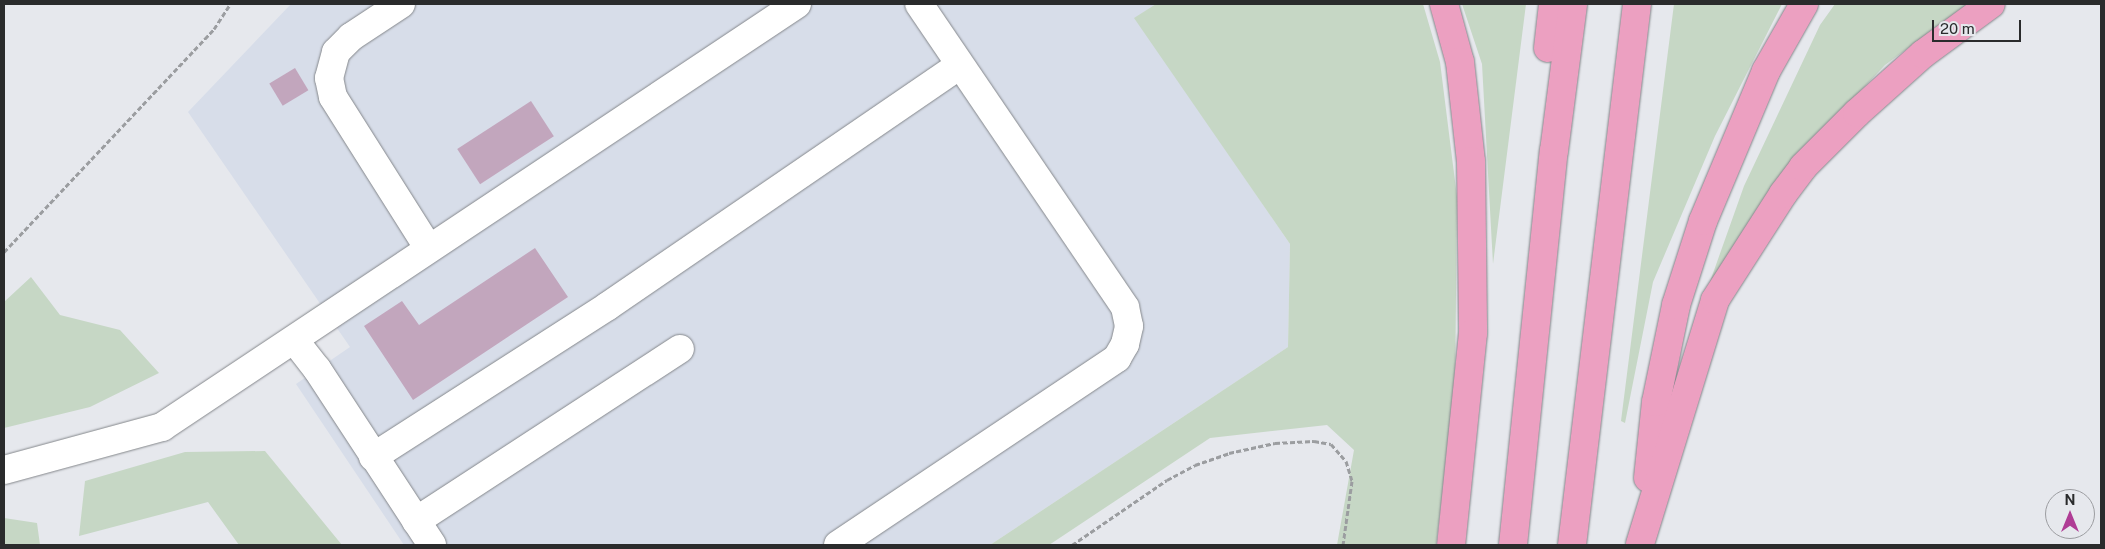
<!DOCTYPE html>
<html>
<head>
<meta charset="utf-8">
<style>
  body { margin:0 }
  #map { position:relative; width:2105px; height:549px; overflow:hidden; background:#e6e8ed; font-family:"Public Sans",sans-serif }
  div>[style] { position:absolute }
  .built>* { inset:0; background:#d7dde9 }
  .green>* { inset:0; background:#c6d7c5 }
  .building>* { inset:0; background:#c2a6bd; transform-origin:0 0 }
  .path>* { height:3px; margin-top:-1.5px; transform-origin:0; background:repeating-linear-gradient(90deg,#9b9da0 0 5px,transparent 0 7.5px) }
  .roads { filter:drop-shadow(0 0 1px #84878b) drop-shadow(0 0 1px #84878b) }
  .minor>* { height:28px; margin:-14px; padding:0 14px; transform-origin:14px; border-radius:14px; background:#fff }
  .highway>* { height:28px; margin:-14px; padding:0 14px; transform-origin:14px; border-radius:14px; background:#eca0c1 }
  span { translate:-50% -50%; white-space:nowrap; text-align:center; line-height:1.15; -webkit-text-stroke:5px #e6e8ed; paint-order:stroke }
  .frame { position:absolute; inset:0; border:5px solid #2a2b2c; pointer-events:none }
  .north { position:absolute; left:2045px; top:489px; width:50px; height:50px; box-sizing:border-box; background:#e6e8ed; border:1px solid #9b9ca0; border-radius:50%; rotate:0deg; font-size:14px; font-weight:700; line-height:20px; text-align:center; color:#2a2b2c }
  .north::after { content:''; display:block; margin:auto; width:18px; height:22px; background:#af3c95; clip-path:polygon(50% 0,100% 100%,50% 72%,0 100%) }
  .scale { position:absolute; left:1932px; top:20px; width:89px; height:22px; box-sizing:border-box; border:2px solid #2a2b2c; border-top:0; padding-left:6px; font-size:15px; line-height:18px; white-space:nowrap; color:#2a2b2c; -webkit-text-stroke:4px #e6e8ed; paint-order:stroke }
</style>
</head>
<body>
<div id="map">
  <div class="built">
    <div style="clip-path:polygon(291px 4px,1156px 4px,1135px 18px,1290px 244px,1288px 347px,990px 545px,404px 545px,296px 384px,350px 347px,188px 112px)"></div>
  </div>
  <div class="green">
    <div style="clip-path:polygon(1156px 4px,1423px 4px,1440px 62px,1457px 197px,1455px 393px,1436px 545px,1337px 545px,1354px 450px,1327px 425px,1210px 438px,1049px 545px,990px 545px,1288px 347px,1290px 244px,1134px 18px)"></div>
    <div style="clip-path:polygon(1462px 4px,1526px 4px,1493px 264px,1482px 64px)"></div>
    <div style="clip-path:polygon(1674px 4px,1782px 4px,1715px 136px,1653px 282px,1625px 423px,1621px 421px)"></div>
    <div style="clip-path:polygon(1835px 4px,1968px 4px,1885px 65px,1852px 100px,1706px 293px,1744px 186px,1820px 25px)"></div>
    <div style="clip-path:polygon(31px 277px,60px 315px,120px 330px,159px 373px,90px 407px,4px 428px,4px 302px)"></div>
    <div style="clip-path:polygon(265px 451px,342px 545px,239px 545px,208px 502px,79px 536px,85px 481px,185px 452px)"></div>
    <div style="clip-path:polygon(4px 518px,37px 523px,40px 545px,4px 545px)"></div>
  </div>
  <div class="building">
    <div style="left:295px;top:68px;width:26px;height:30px;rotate:59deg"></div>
    <div style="left:531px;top:101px;width:42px;height:88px;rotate:57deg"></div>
    <div style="clip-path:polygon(535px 248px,568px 297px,413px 400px,364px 326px,402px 301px,419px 325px)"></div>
  </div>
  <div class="path">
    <div style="left:4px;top:252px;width:306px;rotate:-46.7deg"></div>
    <div style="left:214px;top:29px;width:30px;rotate:-57deg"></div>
    <div style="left:1072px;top:545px;width:115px;rotate:-34.4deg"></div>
    <div style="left:1167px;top:480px;width:32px;rotate:-28deg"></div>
    <div style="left:1195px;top:465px;width:36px;rotate:-19deg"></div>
    <div style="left:1229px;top:453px;width:47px;rotate:-12.3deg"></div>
    <div style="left:1275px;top:443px;width:39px;rotate:-3deg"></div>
    <div style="left:1314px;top:441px;width:17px;rotate:10deg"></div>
    <div style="left:1331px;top:444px;width:23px;rotate:49deg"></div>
    <div style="left:1346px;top:461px;width:21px;rotate:73deg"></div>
    <div style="left:1352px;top:481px;width:65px;rotate:98deg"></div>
  </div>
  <div class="roads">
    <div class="minor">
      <div style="left:401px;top:4px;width:60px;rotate:146.6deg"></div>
      <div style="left:351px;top:37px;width:21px;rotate:135deg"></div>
      <div style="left:336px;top:52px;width:27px;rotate:105deg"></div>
      <div style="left:329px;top:78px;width:19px;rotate:78deg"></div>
      <div style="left:333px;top:97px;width:178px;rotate:57.7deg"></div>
      <div style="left:295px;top:341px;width:36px;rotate:52deg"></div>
      <div style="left:317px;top:369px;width:210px;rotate:56.8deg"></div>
      <div style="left:373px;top:457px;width:279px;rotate:-32.7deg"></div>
      <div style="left:608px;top:306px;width:425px;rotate:-34.4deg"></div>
      <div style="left:4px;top:470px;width:164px;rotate:-15.2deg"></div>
      <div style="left:162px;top:427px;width:763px;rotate:-33.67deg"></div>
      <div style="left:416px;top:521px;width:315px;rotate:-33.1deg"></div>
      <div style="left:838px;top:545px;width:336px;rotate:-33.8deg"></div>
      <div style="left:1117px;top:358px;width:16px;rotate:-60deg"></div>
      <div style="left:1125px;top:344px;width:18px;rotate:-77deg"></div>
      <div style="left:1129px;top:326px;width:19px;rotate:-102deg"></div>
      <div style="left:1125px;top:307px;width:366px;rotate:-124.2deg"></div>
    </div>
    <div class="highway">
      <div style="left:1444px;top:4px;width:60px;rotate:74.6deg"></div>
      <div style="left:1460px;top:62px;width:100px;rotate:83.7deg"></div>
      <div style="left:1471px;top:161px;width:172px;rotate:89.3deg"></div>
      <div style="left:1473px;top:333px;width:213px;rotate:95.9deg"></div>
      <div style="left:1548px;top:48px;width:44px;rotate:-83.5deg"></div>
      <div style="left:1648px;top:478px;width:76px;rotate:-84deg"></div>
      <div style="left:1656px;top:402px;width:99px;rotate:-78.3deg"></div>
      <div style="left:1676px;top:305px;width:88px;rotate:-72.2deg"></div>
      <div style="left:1703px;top:221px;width:163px;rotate:-67.2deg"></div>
      <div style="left:1766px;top:71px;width:77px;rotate:-60.4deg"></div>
      <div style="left:1640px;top:544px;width:255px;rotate:-72.9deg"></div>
      <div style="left:1715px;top:300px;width:126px;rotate:-57.3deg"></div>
      <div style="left:1783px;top:194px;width:34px;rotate:-53deg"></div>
      <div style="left:1803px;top:167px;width:76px;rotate:-45deg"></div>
      <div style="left:1857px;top:113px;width:89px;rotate:-41.8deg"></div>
      <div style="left:1923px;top:54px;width:84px;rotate:-36.3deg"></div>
      <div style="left:1513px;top:545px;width:396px;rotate:-84.1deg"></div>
      <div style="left:1554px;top:151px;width:148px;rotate:-82.6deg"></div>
      <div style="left:1572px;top:545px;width:545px;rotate:-83.15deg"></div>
    </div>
  </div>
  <div class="frame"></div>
  <div class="north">N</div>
  <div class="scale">20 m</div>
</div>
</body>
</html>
